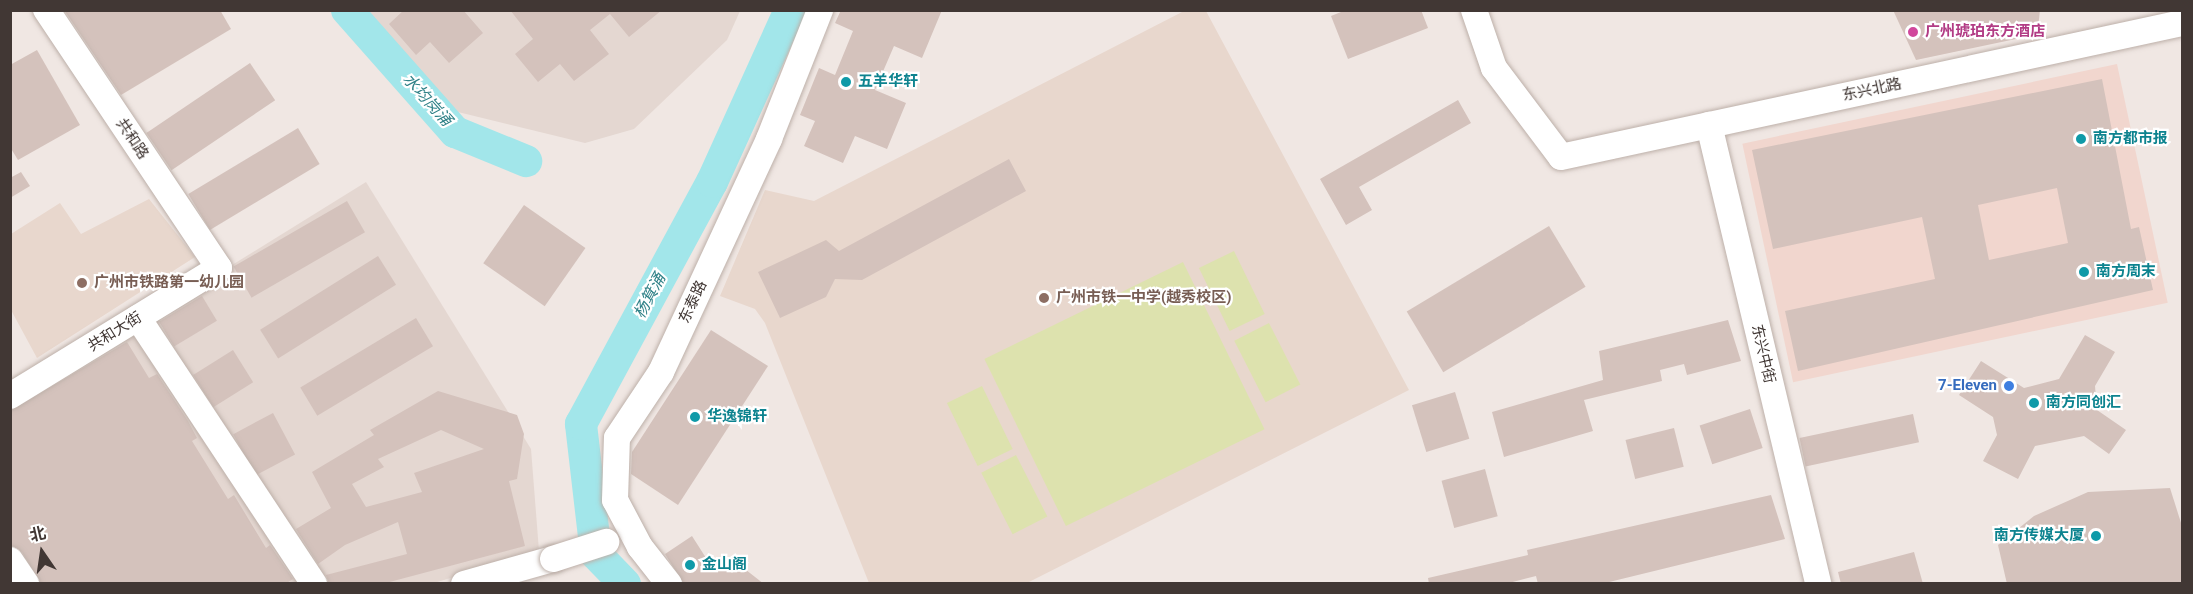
<!DOCTYPE html>
<html>
<head>
<meta charset="utf-8">
<style>
  body { margin:0 }
  #map { position:relative; width:2193px; height:594px; overflow:hidden; background:#f0e7e3; font-family:Roboto,"Noto Sans SC",sans-serif }
  div>[style] { position:absolute }
  .residential>* { inset:0; background:#e4d7d1 }
  .commercial>* { inset:0; background:#f1d6ce; transform-origin:0 0 }
  .education>* { inset:0; background:#e8d7cd }
  .green>* { inset:0; background:#dde2ae; transform-origin:0 0 }
  .river>* { height:32px; margin:-16px; padding:0 16px; transform-origin:16px; border-radius:16px; background:#a2e6ea }
  .building>* { inset:0; background:#d4c2bc; transform-origin:0 0 }
  .roads { filter:drop-shadow(0 0 2px #bdb0a9) drop-shadow(0 0 2px #bdb0a9) }
  .minor>* { height:26px; margin:-13px; padding:0 13px; transform-origin:13px; border-radius:13px; background:#fff }
  .bridges { filter:drop-shadow(0 0 2px #bdb0a9) drop-shadow(0 0 2px #bdb0a9) }
  .minor-bridge>* { height:26px; margin:-13px; padding:0 13px; transform-origin:13px; border-radius:13px; background:#fff }
  .dots>* { width:16px; height:16px; translate:-50% -50%; box-sizing:border-box; border:3px solid #fff; border-radius:50% }
  span { translate:-50% -50%; white-space:nowrap; text-align:center; line-height:1.15; -webkit-text-stroke:4.5px #fff; paint-order:stroke }
  .hotel-label { font-size:15px; color:#b23c85; font-weight:700 }
  .left { translate:0 -50%; text-align:left }
  .culture-label { font-size:15px; color:#0d838f; font-weight:700 }
  .right { translate:-100% -50%; text-align:right }
  .street-label { font-size:15px; color:#413734 }
  .education-label { font-size:15px; color:#785e54; font-weight:700 }
  .shop-label { font-size:15px; color:#366cbe; font-weight:700 }
  .water-label { font-size:16px; color:#2f8187; font-style:italic }
  .frame { position:absolute; inset:0; border:12px solid #413734; pointer-events:none }
  .north { position:absolute; left:12px; top:522px; width:60px; height:60px; -webkit-text-stroke:4px #fff; paint-order:stroke; rotate:347deg; font-size:16px; font-weight:700; line-height:24px; text-align:center; color:#413734 }
  .north::after { content:''; display:block; margin:auto; width:21px; height:27px; background:#413734; clip-path:polygon(50% 0,100% 100%,50% 72%,0 100%) }
</style>
</head>
<body>
<div id="map">
  <div class="residential">
    <div style="clip-path:polygon(367px 11px,740px 11px,727px 40px,634px 129px,585px 143px,458px 112px)"></div>
    <div style="clip-path:polygon(366px 182px,531px 449px,539px 551px,434px 583px,11px 584px,11px 402px)"></div>
  </div>
  <div class="commercial">
    <div style="left:2117px;top:64px;width:244px;height:383px;rotate:78deg"></div>
  </div>
  <div class="education">
    <div style="clip-path:polygon(1184px 11px,1206px 11px,1409px 390px,1027px 583px,869px 583px,765px 323px,755px 309px,720px 296px,765px 190px,814px 201px)"></div>
    <div style="clip-path:polygon(149px 199px,195px 257px,37px 358px,11px 310px,11px 234px,60px 203px,81px 234px)"></div>
  </div>
  <div class="green">
    <div style="left:1234px;top:251px;width:70px;height:39px;rotate:64deg"></div>
    <div style="left:1183px;top:262px;width:186px;height:221px;rotate:64deg"></div>
    <div style="left:1269px;top:323px;width:69px;height:39px;rotate:63deg"></div>
    <div style="left:982px;top:386px;width:70px;height:39px;rotate:64deg"></div>
    <div style="left:1016px;top:455px;width:69px;height:39px;rotate:63deg"></div>
  </div>
  <div class="river">
    <div style="left:347px;top:10px;width:163px;rotate:48.5deg"></div>
    <div style="left:455px;top:132px;width:77px;rotate:22.2deg"></div>
    <div style="left:625px;top:584px;width:42px;rotate:-134deg"></div>
    <div style="left:596px;top:554px;width:131px;rotate:-96.6deg"></div>
    <div style="left:581px;top:424px;width:275px;rotate:-61.6deg"></div>
    <div style="left:712px;top:182px;width:189px;rotate:-65.6deg"></div>
  </div>
  <div class="building">
    <div style="clip-path:polygon(64px 10px,220px 10px,231px 29px,121px 95px)"></div>
    <div style="clip-path:polygon(404px 10px,463px 10px,483px 33px,449px 63px,430px 42px,416px 55px,389px 24px)"></div>
    <div style="clip-path:polygon(510px 10px,662px 10px,629px 37px,610px 14px,590px 30px,609px 54px,574px 81px,560px 64px,538px 82px,515px 54px,533px 39px)"></div>
    <div style="clip-path:polygon(841px 10px,942px 10px,922px 58px,894px 46px,875px 90px,906px 103px,887px 149px,855px 136px,843px 163px,804px 146px,815px 121px,800px 115px,819px 68px,835px 75px,853px 31px,835px 23px)"></div>
    <div style="clip-path:polygon(1346px 10px,1421px 10px,1428px 28px,1348px 59px,1331px 16px)"></div>
    <div style="clip-path:polygon(1893px 10px,2040px 10px,2038px 28px,2030px 36px,1916px 60px)"></div>
    <div style="clip-path:polygon(37px 50px,80px 125px,18px 160px,10px 147px,10px 65px)"></div>
    <div style="left:250px;top:63px;width:45px;height:125px;rotate:56deg"></div>
    <div style="clip-path:polygon(evenodd,2102px 79px,2131px 229px,2139px 227px,2153px 290px,1798px 371px,1785px 311px,1935px 279px,1922px 217px,1773px 249px,1752px 150px,2102px 79px,2057px 188px,2068px 243px,1989px 260px,1978px 205px,2057px 188px)"></div>
    <div style="clip-path:polygon(1458px 100px,1471px 123px,1359px 187px,1372px 210px,1346px 225px,1320px 179px)"></div>
    <div style="left:298px;top:128px;width:42px;height:128px;rotate:59deg"></div>
    <div style="clip-path:polygon(1009px 159px,1026px 191px,862px 280px,835px 279px,826px 297px,780px 318px,758px 272px,826px 240px,839px 251px)"></div>
    <div style="clip-path:polygon(21px 172px,30px 186px,10px 198px,10px 178px)"></div>
    <div style="left:347px;top:201px;width:36px;height:131px;rotate:60deg"></div>
    <div style="left:524px;top:205px;width:75px;height:71px;rotate:35deg"></div>
    <div style="left:1549px;top:226px;width:71px;height:166px;rotate:59deg"></div>
    <div style="left:378px;top:256px;width:34px;height:139px;rotate:58deg"></div>
    <div style="left:202px;top:296px;width:29px;height:50px;rotate:59deg"></div>
    <div style="left:416px;top:318px;width:33px;height:135px;rotate:59deg"></div>
    <div style="clip-path:polygon(1728px 320px,1741px 361px,1687px 375px,1684px 364px,1660px 370px,1662px 381px,1584px 400px,1593px 431px,1504px 457px,1492px 412px,1603px 380px,1599px 351px)"></div>
    <div style="clip-path:polygon(711px 330px,768px 366px,678px 505px,631px 474px,632px 452px)"></div>
    <div style="clip-path:polygon(2085px 335px,2115px 352px,2095px 386px,2097px 410px,2126px 430px,2109px 454px,2084px 436px,2035px 446px,2018px 479px,1983px 461px,1997px 435px,1993px 417px,1959px 395px,1981px 361px,2024px 388px,2059px 379px)"></div>
    <div style="clip-path:polygon(127px 342px,149px 378px,157px 374px,188px 421px,197px 438px,192px 441px,228px 499px,234px 495px,266px 548px,270px 545px,293px 579px,285px 584px,41px 584px,22px 552px,11px 545px,10px 411px)"></div>
    <div style="left:233px;top:350px;width:38px;height:47px;rotate:58deg"></div>
    <div style="clip-path:polygon(evenodd,438px 391px,517px 415px,524px 434px,517px 479px,509px 481px,525px 546px,382px 584px,329px 584px,326px 575px,407px 554px,398px 522px,345px 545px,318px 564px,296px 529px,331px 508px,312px 472px,374px 435px,370px 430px,438px 391px,441px 430px,484px 449px,414px 473px,422px 492px,366px 507px,352px 484px,384px 467px,378px 459px,441px 430px)"></div>
    <div style="left:1455px;top:392px;width:49px;height:45px;rotate:73deg"></div>
    <div style="left:1750px;top:409px;width:41px;height:53px;rotate:72deg"></div>
    <div style="left:273px;top:413px;width:47px;height:45px;rotate:62deg"></div>
    <div style="left:1913px;top:414px;width:29px;height:116px;rotate:78deg"></div>
    <div style="left:1674px;top:428px;width:40px;height:50px;rotate:76deg"></div>
    <div style="left:1485px;top:469px;width:49px;height:45px;rotate:75deg"></div>
    <div style="clip-path:polygon(2170px 488px,2182px 526px,2182px 584px,2007px 584px,1998px 545px,2034px 516px,2088px 492px)"></div>
    <div style="clip-path:polygon(1771px 495px,1785px 539px,1601px 584px,1538px 584px,1536px 576px,1505px 584px,1429px 584px,1428px 578px,1528px 555px,1527px 550px)"></div>
    <div style="clip-path:polygon(692px 536px,715px 572px,732px 559px,764px 584px,684px 584px,665px 554px)"></div>
    <div style="clip-path:polygon(1914px 552px,1923px 584px,1841px 584px,1838px 572px)"></div>
  </div>
  <div class="roads">
    <div class="minor">
      <div style="left:1474px;top:10px;width:61px;rotate:71deg"></div>
      <div style="left:1494px;top:68px;width:111px;rotate:53deg"></div>
      <div style="left:1561px;top:157px;width:635px;rotate:-12.18deg"></div>
      <div style="left:1709px;top:125px;width:472px;rotate:76.6deg"></div>
      <div style="left:138px;top:318px;width:319px;rotate:56.5deg"></div>
      <div style="left:10px;top:396px;width:245px;rotate:-31.5deg"></div>
      <div style="left:219px;top:268px;width:311px;rotate:-123.8deg"></div>
      <div style="left:10px;top:560px;width:29px;rotate:56deg"></div>
      <div style="left:464px;top:584px;width:92px;rotate:-15.7deg"></div>
      <div style="left:669px;top:584px;width:47px;rotate:-128.1deg"></div>
      <div style="left:640px;top:547px;width:53px;rotate:-118deg"></div>
      <div style="left:615px;top:500px;width:62px;rotate:-88.2deg"></div>
      <div style="left:617px;top:438px;width:79px;rotate:-56.3deg"></div>
      <div style="left:661px;top:372px;width:257px;rotate:-65.1deg"></div>
      <div style="left:769px;top:139px;width:139px;rotate:-68.4deg"></div>
    </div>
  </div>
  <div class="bridges">
    <div class="minor-bridge">
      <div style="left:553px;top:559px;width:56px;rotate:-17.8deg"></div>
    </div>
  </div>
  <div class="dots">
    <div style="left:1913px;top:32px;background:#d1479c"></div>
    <div style="left:846px;top:82px;background:#0f9aa8"></div>
    <div style="left:2081px;top:139px;background:#0f9aa8"></div>
    <div style="left:2084px;top:272px;background:#0f9aa8"></div>
    <div style="left:82px;top:283px;background:#8d6e63"></div>
    <div style="left:1044px;top:298px;background:#8d6e63"></div>
    <div style="left:2009px;top:386px;background:#3f7fe0"></div>
    <div style="left:2034px;top:403px;background:#0f9aa8"></div>
    <div style="left:695px;top:417px;background:#0f9aa8"></div>
    <div style="left:2096px;top:536px;background:#0f9aa8"></div>
    <div style="left:690px;top:565px;background:#0f9aa8"></div>
  </div>
  <div class="hotel-label">
    <span class="left" style="left:1925px;top:32px">广州琥珀东方酒店</span>
  </div>
  <div class="culture-label">
    <span class="left" style="left:858px;top:82px">五羊华轩</span>
    <span class="left" style="left:2093px;top:139px">南方都市报</span>
    <span class="left" style="left:2096px;top:272px">南方周末</span>
    <span class="left" style="left:2046px;top:403px">南方同创汇</span>
    <span class="left" style="left:707px;top:417px">华逸锦轩</span>
    <span class="right" style="left:2084px;top:536px">南方传媒大厦</span>
    <span class="left" style="left:702px;top:565px">金山阁</span>
  </div>
  <div class="street-label">
    <span style="left:1872px;top:90px;rotate:-12deg">东兴北路</span>
    <span style="left:132px;top:139px;rotate:56deg">共和路</span>
    <span style="left:693px;top:302px;rotate:-65deg">东泰路</span>
    <span style="left:115px;top:332px;rotate:-32deg">共和大街</span>
    <span style="left:1763px;top:354px;rotate:77deg">东兴中街</span>
  </div>
  <div class="education-label">
    <span class="left" style="left:94px;top:283px">广州市铁路第一幼儿园</span>
    <span class="left" style="left:1056px;top:298px">广州市铁一中学(越秀校区)</span>
  </div>
  <div class="shop-label">
    <span class="right" style="left:1997px;top:386px">7-Eleven</span>
  </div>
  <div class="water-label">
    <span style="left:427px;top:100px;rotate:48deg">水均岗涌</span>
    <span style="left:650px;top:296px;rotate:-62deg">杨箕涌</span>
  </div>
  <div class="frame"></div>
  <div class="north">北</div>
</div>
</body>
</html>
